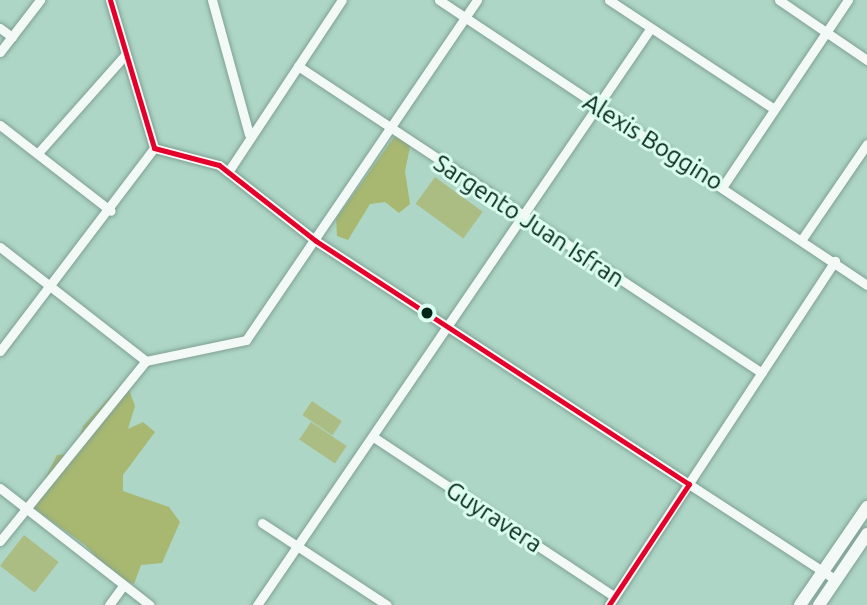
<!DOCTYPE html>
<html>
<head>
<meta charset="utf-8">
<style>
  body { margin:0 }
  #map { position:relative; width:867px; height:605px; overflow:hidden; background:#aed6c6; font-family:Ubuntu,sans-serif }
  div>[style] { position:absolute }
  .green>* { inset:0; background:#acbd84; transform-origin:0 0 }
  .forest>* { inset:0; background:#a8b871 }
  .roads { filter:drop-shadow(0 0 2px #7fa093) drop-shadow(0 0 2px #7fa093) }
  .minor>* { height:9px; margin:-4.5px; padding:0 4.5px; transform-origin:4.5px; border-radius:4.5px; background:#f3f9f6 }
  .secondary>* { height:12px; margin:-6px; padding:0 6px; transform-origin:6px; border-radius:6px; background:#f3f9f6 }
  .bus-1>* { height:5px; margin:-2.5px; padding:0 2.5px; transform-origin:2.5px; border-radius:2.5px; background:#e4002b }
  .dots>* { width:19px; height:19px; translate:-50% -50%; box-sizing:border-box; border:4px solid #dbfff0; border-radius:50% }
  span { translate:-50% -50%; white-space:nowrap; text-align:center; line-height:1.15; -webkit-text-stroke:6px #dbfff0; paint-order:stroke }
  .street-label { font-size:24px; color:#05241a }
</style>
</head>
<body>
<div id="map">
  <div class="green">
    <div style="left:435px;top:177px;width:59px;height:33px;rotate:36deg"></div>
    <div style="left:312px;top:401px;width:36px;height:17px;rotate:34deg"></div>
    <div style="left:311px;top:422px;width:43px;height:21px;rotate:34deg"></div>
    <div style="left:24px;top:535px;width:44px;height:39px;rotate:38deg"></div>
  </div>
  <div class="forest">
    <div style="clip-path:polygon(397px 133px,412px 138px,405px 171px,410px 204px,399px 213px,385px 202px,370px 204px,348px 240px,337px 236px,336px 219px)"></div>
    <div style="clip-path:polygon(120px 386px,128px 387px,135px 406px,128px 429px,143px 422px,155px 432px,123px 475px,123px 491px,169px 507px,180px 522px,162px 563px,141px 565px,134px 584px,115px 577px,85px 545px,31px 506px,57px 455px,75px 453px,83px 426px)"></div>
  </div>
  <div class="roads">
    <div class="minor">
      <div style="left:110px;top:0;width:154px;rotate:73.4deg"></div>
      <div style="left:212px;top:0;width:139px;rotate:74.6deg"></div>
      <div style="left:439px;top:0;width:514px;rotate:33.66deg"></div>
      <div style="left:609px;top:0;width:198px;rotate:33.4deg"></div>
      <div style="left:779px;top:0;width:107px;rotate:34.3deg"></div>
      <div style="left:0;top:28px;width:15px;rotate:37deg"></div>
      <div style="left:0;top:52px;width:66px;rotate:-52.4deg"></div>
      <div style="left:298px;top:66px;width:556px;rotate:33.49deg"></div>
      <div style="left:0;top:125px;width:140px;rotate:37.8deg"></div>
      <div style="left:154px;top:148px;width:67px;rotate:14.7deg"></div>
      <div style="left:219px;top:165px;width:123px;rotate:38.1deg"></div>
      <div style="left:316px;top:241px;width:621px;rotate:33.1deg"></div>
      <div style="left:38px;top:153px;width:131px;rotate:-48.4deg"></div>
      <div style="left:228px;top:172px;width:206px;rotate:-56.5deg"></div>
      <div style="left:723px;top:186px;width:224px;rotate:-56.1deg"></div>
      <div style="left:802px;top:239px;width:115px;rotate:-55.6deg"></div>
      <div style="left:0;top:247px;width:185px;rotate:38deg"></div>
      <div style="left:0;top:351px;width:255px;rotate:-52.8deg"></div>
      <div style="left:375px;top:438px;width:287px;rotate:33.5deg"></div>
      <div style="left:0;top:488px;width:190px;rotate:38deg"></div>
      <div style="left:262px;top:523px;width:149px;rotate:33.3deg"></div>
      <div style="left:0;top:541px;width:232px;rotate:-51deg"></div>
      <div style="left:146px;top:361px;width:102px;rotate:-11.9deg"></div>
      <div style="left:246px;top:340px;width:411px;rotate:-55.8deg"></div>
      <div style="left:109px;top:605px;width:24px;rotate:-54deg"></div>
      <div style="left:257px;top:605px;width:697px;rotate:-55.69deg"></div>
      <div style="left:609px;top:605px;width:412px;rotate:-56.7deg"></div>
    </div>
    <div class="secondary">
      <div style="left:800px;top:605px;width:119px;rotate:-55.6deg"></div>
      <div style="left:819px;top:605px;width:86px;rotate:-55.9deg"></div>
    </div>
  </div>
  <div class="bus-1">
    <div style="left:110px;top:0;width:154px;rotate:73.4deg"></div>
    <div style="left:154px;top:148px;width:67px;rotate:14.7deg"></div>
    <div style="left:219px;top:165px;width:123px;rotate:38.1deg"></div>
    <div style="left:316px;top:241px;width:445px;rotate:33.1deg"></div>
    <div style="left:689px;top:484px;width:145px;rotate:123.5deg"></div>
  </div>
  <div class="dots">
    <div style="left:427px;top:313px;background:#05241a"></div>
  </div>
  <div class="street-label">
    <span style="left:653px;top:142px;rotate:32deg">Alexis Boggino</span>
    <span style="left:529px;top:221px;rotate:33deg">Sargento Juan Isfran</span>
    <span style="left:494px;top:517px;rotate:33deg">Guyravera</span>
  </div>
</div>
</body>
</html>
